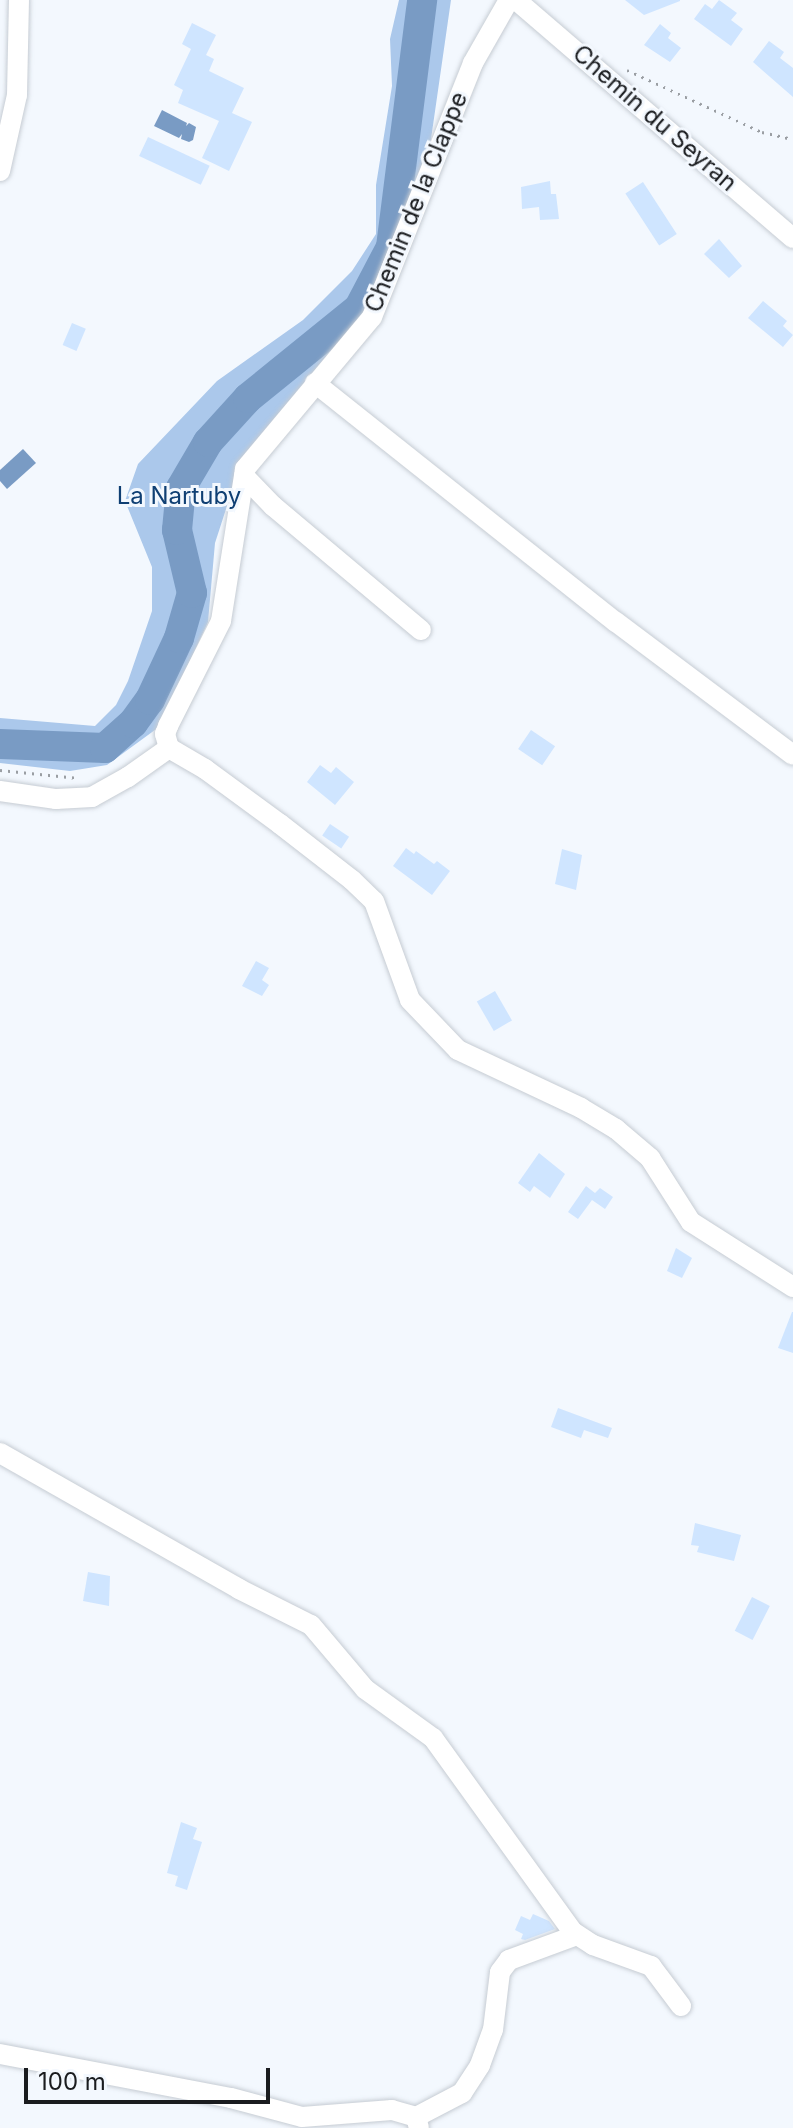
<!DOCTYPE html>
<html>
<head>
<meta charset="utf-8">
<style>
  body { margin:0 }
  #map { position:relative; width:793px; height:2128px; overflow:hidden; background:#f3f8fe; font-family:Inter,sans-serif }
  div>[style] { position:absolute }
  .green>* { inset:0; background:#abc8eb }
  .water>* { inset:0; background:#799bc4 }
  .river>* { height:30px; margin:-15px; padding:0 15px; transform-origin:15px; border-radius:15px; background:#799bc4 }
  .building>* { inset:0; background:#cfe5ff; transform-origin:0 0 }
  .path>* { height:3px; margin-top:-1.5px; transform-origin:0; background:repeating-linear-gradient(90deg,#9a9ea3 0 2px,transparent 0 8px) }
  .roads { filter:drop-shadow(0 0 2px #c6ccd3) drop-shadow(0 0 2px #c6ccd3) }
  .minor>* { height:20px; margin:-10px; padding:0 10px; transform-origin:10px; border-radius:10px; background:#fff }
  span { translate:-50% -50%; white-space:nowrap; text-align:center; line-height:1.15; -webkit-text-stroke:6px #f3f8fe; paint-order:stroke }
  .street-label { font-size:24px; color:#1a1c1f }
  .park-label { font-size:24px; color:#0f3f73 }
  .scale { position:absolute; left:24px; top:2068px; width:246px; height:36px; box-sizing:border-box; border:4px solid #1a1c1f; border-top:0; padding-left:10px; font-size:24px; line-height:28px; white-space:nowrap; color:#1a1c1f; -webkit-text-stroke:6px #f3f8fe; paint-order:stroke }
</style>
</head>
<body>
<div id="map">
  <div class="green">
    <div style="clip-path:polygon(399px 0,451px 0,429px 153px,377px 300px,241px 463px,215px 543px,208px 622px,159px 727px,107px 765px,70px 771px,0 763px,0 718px,95px 726px,116px 705px,128px 681px,152px 611px,152px 567px,125px 501px,138px 464px,217px 381px,303px 320px,352px 271px,376px 234px,376px 185px,392px 86px,390px 39px)"></div>
  </div>
  <div class="water">
    <div style="clip-path:polygon(162px 110px,187px 123px,186px 126px,189px 123px,196px 127px,193px 140px,189px 142px,181px 139px,182px 134px,179px 138px,154px 126px)"></div>
    <div style="clip-path:polygon(23px 449px,36px 463px,7px 489px,0 481px,0 470px)"></div>
  </div>
  <div class="river">
    <div style="left:0;top:744px;width:105px;rotate:2.2deg"></div>
    <div style="left:105px;top:748px;width:38px;rotate:-42deg"></div>
    <div style="left:133px;top:723px;width:29px;rotate:-54deg"></div>
    <div style="left:150px;top:700px;width:68px;rotate:-64.9deg"></div>
    <div style="left:179px;top:638px;width:47px;rotate:-73.9deg"></div>
    <div style="left:192px;top:593px;width:65px;rotate:-103.4deg"></div>
    <div style="left:177px;top:530px;width:42px;rotate:-84.6deg"></div>
    <div style="left:181px;top:488px;width:53px;rotate:-59.6deg"></div>
    <div style="left:208px;top:442px;width:59px;rotate:-47.7deg"></div>
    <div style="left:248px;top:398px;width:143px;rotate:-39deg"></div>
    <div style="left:359px;top:308px;width:69px;rotate:-62.3deg"></div>
    <div style="left:391px;top:247px;width:249px;rotate:-82.8deg"></div>
  </div>
  <div class="building">
    <div style="clip-path:polygon(625px 0,680px 0,680px 1px,644px 15px)"></div>
    <div style="clip-path:polygon(719px 0,737px 13px,731px 20px,743px 29px,731px 46px,694px 19px,705px 4px,712px 9px)"></div>
    <div style="clip-path:polygon(192px 23px,216px 35px,206px 55px,214px 59px,209px 71px,244px 88px,232px 113px,252px 122px,229px 171px,202px 158px,219px 121px,178px 103px,183px 90px,174px 85px,191px 49px,182px 44px)"></div>
    <div style="clip-path:polygon(660px 24px,671px 33px,668px 38px,681px 48px,670px 62px,644px 45px)"></div>
    <div style="clip-path:polygon(769px 41px,784px 52px,780px 58px,793px 68px,793px 97px,753px 62px)"></div>
    <div style="left:148px;top:137px;width:68px;height:21px;rotate:25deg"></div>
    <div style="clip-path:polygon(550px 181px,551px 194px,556px 194px,559px 219px,540px 220px,539px 207px,522px 209px,521px 187px)"></div>
    <div style="left:643px;top:182px;width:62px;height:21px;rotate:57deg"></div>
    <div style="clip-path:polygon(719px 239px,742px 266px,729px 278px,704px 254px)"></div>
    <div style="clip-path:polygon(763px 301px,787px 321px,783px 326px,793px 335px,783px 347px,748px 318px)"></div>
    <div style="left:72px;top:323px;width:15px;height:24px;rotate:23deg"></div>
    <div style="left:531px;top:730px;width:29px;height:23px;rotate:34deg"></div>
    <div style="clip-path:polygon(320px 765px,331px 773px,336px 767px,354px 782px,335px 805px,307px 782px)"></div>
    <div style="left:330px;top:824px;width:23px;height:14px;rotate:34deg"></div>
    <div style="clip-path:polygon(406px 848px,414px 854px,416px 851px,434px 864px,437px 861px,450px 871px,432px 895px,393px 866px)"></div>
    <div style="clip-path:polygon(562px 849px,582px 855px,576px 890px,555px 884px)"></div>
    <div style="clip-path:polygon(256px 961px,269px 968px,262px 980px,269px 985px,262px 996px,242px 986px)"></div>
    <div style="left:495px;top:991px;width:34px;height:21px;rotate:60deg"></div>
    <div style="clip-path:polygon(539px 1153px,565px 1174px,550px 1198px,534px 1186px,530px 1192px,518px 1183px)"></div>
    <div style="clip-path:polygon(586px 1186px,595px 1193px,600px 1188px,613px 1197px,605px 1209px,592px 1200px,578px 1219px,568px 1212px)"></div>
    <div style="clip-path:polygon(676px 1248px,692px 1258px,682px 1278px,667px 1271px)"></div>
    <div style="clip-path:polygon(792px 1312px,793px 1312px,793px 1353px,778px 1348px)"></div>
    <div style="clip-path:polygon(558px 1408px,612px 1428px,608px 1438px,584px 1430px,581px 1438px,551px 1427px)"></div>
    <div style="clip-path:polygon(695px 1523px,741px 1535px,734px 1561px,697px 1552px,699px 1546px,691px 1545px)"></div>
    <div style="clip-path:polygon(88px 1572px,110px 1576px,109px 1606px,83px 1601px)"></div>
    <div style="left:752px;top:1597px;width:20px;height:38px;rotate:27deg"></div>
    <div style="clip-path:polygon(181px 1822px,197px 1828px,193px 1839px,202px 1842px,187px 1890px,175px 1886px,178px 1876px,167px 1873px)"></div>
    <div style="clip-path:polygon(533px 1914px,549px 1921px,555px 1929px,525px 1940px,521px 1939px,523px 1934px,515px 1930px,521px 1916px,530px 1920px)"></div>
  </div>
  <div class="path">
    <div style="left:627px;top:70px;width:149px;rotate:24.7deg"></div>
    <div style="left:762px;top:132px;width:32px;rotate:13deg"></div>
    <div style="left:0;top:770px;width:79px;rotate:5.8deg"></div>
  </div>
  <div class="roads">
    <div class="minor">
      <div style="left:516px;top:0;width:365px;rotate:40.7deg"></div>
      <div style="left:0;top:171px;width:78px;rotate:-77.4deg"></div>
      <div style="left:17px;top:95px;width:95px;rotate:-88.8deg"></div>
      <div style="left:315px;top:383px;width:384px;rotate:38.5deg"></div>
      <div style="left:616px;top:622px;width:221px;rotate:36.9deg"></div>
      <div style="left:244px;top:476px;width:42px;rotate:46deg"></div>
      <div style="left:273px;top:506px;width:193px;rotate:40deg"></div>
      <div style="left:169px;top:748px;width:42px;rotate:30.3deg"></div>
      <div style="left:205px;top:769px;width:93px;rotate:36.3deg"></div>
      <div style="left:280px;top:824px;width:91px;rotate:37.9deg"></div>
      <div style="left:352px;top:880px;width:30px;rotate:44deg"></div>
      <div style="left:374px;top:901px;width:105px;rotate:70deg"></div>
      <div style="left:410px;top:1000px;width:69px;rotate:46.2deg"></div>
      <div style="left:458px;top:1050px;width:136px;rotate:25.2deg"></div>
      <div style="left:581px;top:1108px;width:41px;rotate:31deg"></div>
      <div style="left:616px;top:1129px;width:45px;rotate:40.5deg"></div>
      <div style="left:650px;top:1158px;width:76px;rotate:57.4deg"></div>
      <div style="left:691px;top:1222px;width:121px;rotate:32.5deg"></div>
      <div style="left:0;top:791px;width:57px;rotate:8.1deg"></div>
      <div style="left:56px;top:799px;width:36px;rotate:-3deg"></div>
      <div style="left:92px;top:797px;width:41px;rotate:-29.1deg"></div>
      <div style="left:128px;top:777px;width:50px;rotate:-35.3deg"></div>
      <div style="left:169px;top:748px;width:15px;rotate:-106deg"></div>
      <div style="left:165px;top:734px;width:9px;rotate:-69deg"></div>
      <div style="left:168px;top:726px;width:118px;rotate:-63.2deg"></div>
      <div style="left:221px;top:621px;width:154px;rotate:-81deg"></div>
      <div style="left:245px;top:469px;width:198px;rotate:-50.1deg"></div>
      <div style="left:372px;top:317px;width:273px;rotate:-68.3deg"></div>
      <div style="left:473px;top:63px;width:73px;rotate:-60.3deg"></div>
      <div style="left:0;top:1453px;width:275px;rotate:29.6deg"></div>
      <div style="left:239px;top:1589px;width:80px;rotate:26.6deg"></div>
      <div style="left:311px;top:1625px;width:84px;rotate:49.8deg"></div>
      <div style="left:365px;top:1689px;width:84px;rotate:35.8deg"></div>
      <div style="left:433px;top:1738px;width:239px;rotate:54.2deg"></div>
      <div style="left:573px;top:1932px;width:24px;rotate:33deg"></div>
      <div style="left:593px;top:1945px;width:62px;rotate:19.9deg"></div>
      <div style="left:651px;top:1966px;width:50px;rotate:53.1deg"></div>
      <div style="left:0;top:2054px;width:235px;rotate:10.8deg"></div>
      <div style="left:231px;top:2098px;width:73px;rotate:15deg"></div>
      <div style="left:302px;top:2117px;width:90px;rotate:-4.4deg"></div>
      <div style="left:392px;top:2110px;width:25px;rotate:16deg"></div>
      <div style="left:416px;top:2117px;width:11px;rotate:75deg"></div>
      <div style="left:416px;top:2117px;width:52px;rotate:-27.6deg"></div>
      <div style="left:462px;top:2093px;width:33px;rotate:-57deg"></div>
      <div style="left:480px;top:2065px;width:37px;rotate:-70deg"></div>
      <div style="left:493px;top:2030px;width:58px;rotate:-83.1deg"></div>
      <div style="left:500px;top:1972px;width:15px;rotate:-53deg"></div>
      <div style="left:509px;top:1960px;width:72px;rotate:-20.2deg"></div>
    </div>
  </div>
  <div class="street-label">
    <span style="left:655px;top:118px;rotate:41deg">Chemin du Seyran</span>
    <span style="left:416px;top:202px;rotate:-68deg">Chemin de la Clappe</span>
  </div>
  <div class="park-label">
    <span style="left:179px;top:496px">La Nartuby</span>
  </div>
  <div class="scale">100 m</div>
</div>
</body>
</html>
